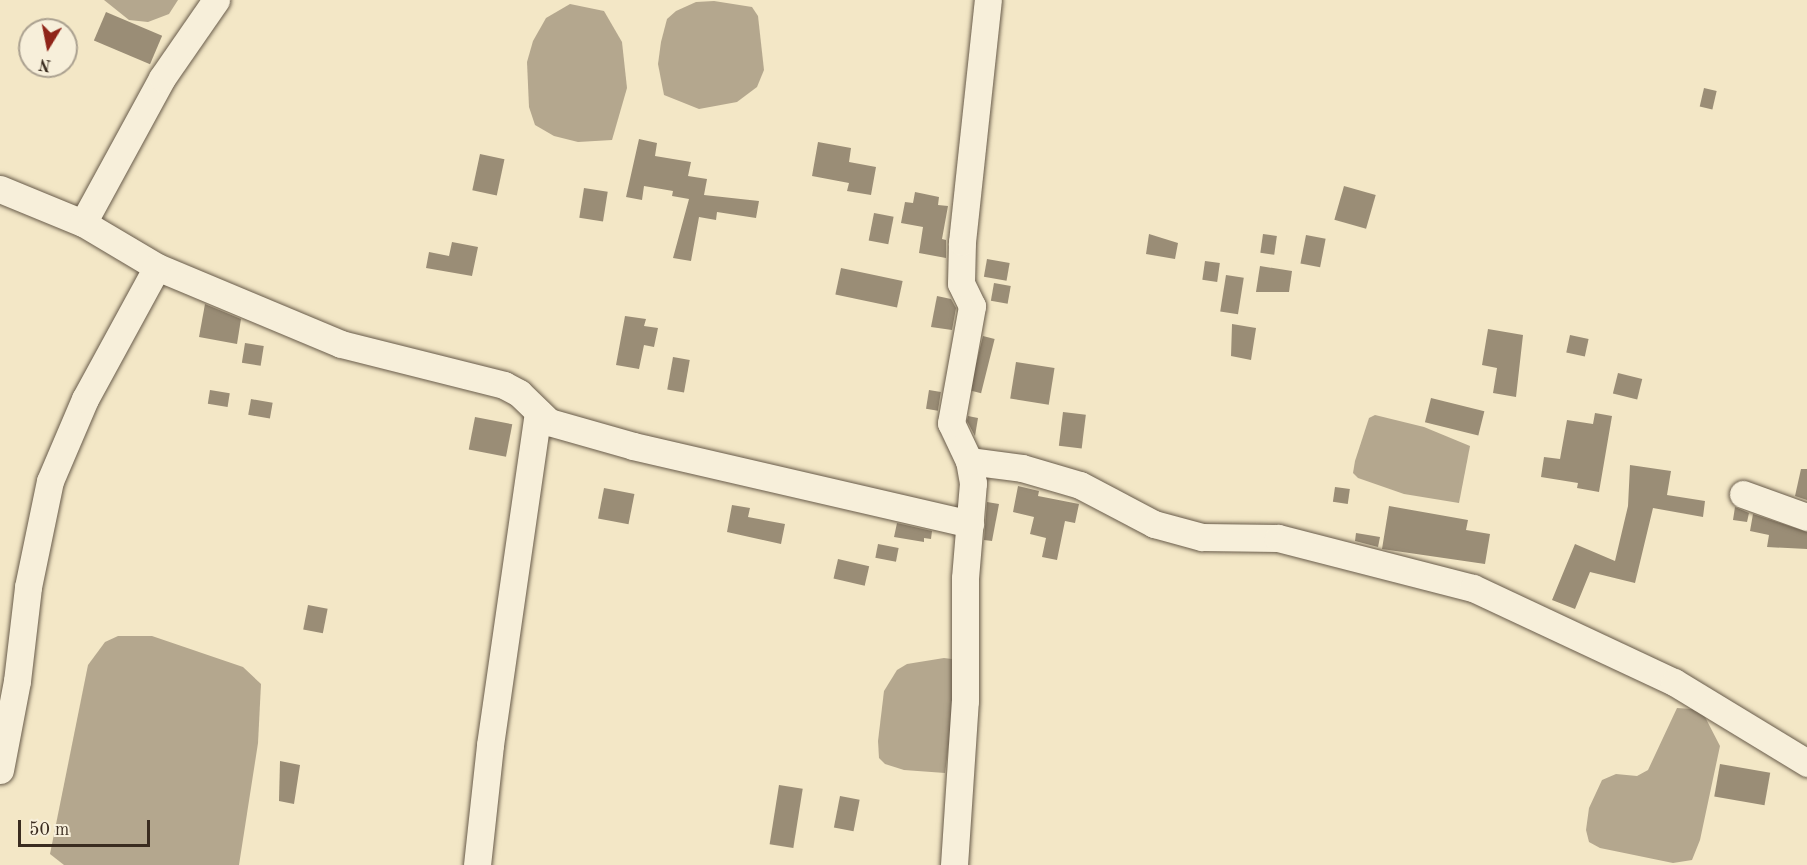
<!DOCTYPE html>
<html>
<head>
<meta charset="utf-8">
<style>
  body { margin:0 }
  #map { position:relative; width:1807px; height:865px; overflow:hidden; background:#f3e7c6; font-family:"Old Standard TT",serif }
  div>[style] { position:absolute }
  .water>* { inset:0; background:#b4a78e }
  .building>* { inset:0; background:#9a8d76; transform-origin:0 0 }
  .roads { filter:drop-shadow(0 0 2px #685b4a) drop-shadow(0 0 2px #685b4a) }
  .minor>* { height:27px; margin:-13.5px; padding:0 13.5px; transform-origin:13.5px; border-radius:13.5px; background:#f7efda }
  span { translate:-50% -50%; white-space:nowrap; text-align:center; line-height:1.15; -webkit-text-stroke:4.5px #f7efda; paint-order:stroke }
  .north { position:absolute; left:18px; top:18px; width:60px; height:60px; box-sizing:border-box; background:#f7efda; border:2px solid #aba190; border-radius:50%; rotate:190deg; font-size:16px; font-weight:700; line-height:24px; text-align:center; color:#3a2c20 }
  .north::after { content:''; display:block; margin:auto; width:21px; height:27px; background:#8f2418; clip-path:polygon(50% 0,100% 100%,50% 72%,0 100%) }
  .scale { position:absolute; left:18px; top:820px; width:132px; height:27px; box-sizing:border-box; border:3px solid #3a2c20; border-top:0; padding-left:8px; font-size:18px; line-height:21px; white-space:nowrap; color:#3a2c20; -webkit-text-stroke:4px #f7efda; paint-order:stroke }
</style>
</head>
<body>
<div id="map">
  <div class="water">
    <div style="clip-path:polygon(104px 0,178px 0,169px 14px,148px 22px,129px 20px)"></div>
    <div style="clip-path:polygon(714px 1px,752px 7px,758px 16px,764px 70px,757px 87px,737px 102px,699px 109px,664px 95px,658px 64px,661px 42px,667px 19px,676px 11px,696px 2px)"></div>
    <div style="clip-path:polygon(570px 4px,604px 11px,622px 42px,627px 88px,612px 140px,578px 142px,554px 136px,535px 125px,529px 107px,527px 62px,533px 41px,546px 18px)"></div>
    <div style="clip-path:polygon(1375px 415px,1424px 427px,1470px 446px,1459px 503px,1404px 494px,1358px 478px,1353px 473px,1355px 461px,1369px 418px)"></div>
    <div style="clip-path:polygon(118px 636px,152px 636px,243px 667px,261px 684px,258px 743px,239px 865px,64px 865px,50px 854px,88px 665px,105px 642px)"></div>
    <div style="clip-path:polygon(944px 658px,960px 660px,945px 773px,904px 770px,885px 764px,879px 758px,878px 741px,884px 691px,897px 670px,907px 664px)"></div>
    <div style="clip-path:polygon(1677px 708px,1692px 709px,1704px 715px,1720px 746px,1700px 840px,1692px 860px,1673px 863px,1600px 848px,1589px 842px,1586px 830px,1589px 808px,1602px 780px,1616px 774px,1637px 776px,1648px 770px)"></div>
  </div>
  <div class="building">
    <div style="left:106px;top:12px;width:61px;height:31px;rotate:23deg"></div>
    <div style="left:1704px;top:88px;width:13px;height:19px;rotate:13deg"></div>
    <div style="clip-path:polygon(639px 139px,657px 143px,655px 156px,691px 162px,688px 176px,707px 179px,704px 195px,759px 201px,756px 218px,717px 212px,716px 220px,699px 217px,691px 261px,673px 258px,689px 199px,672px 196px,673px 191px,644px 186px,642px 200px,626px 197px)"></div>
    <div style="clip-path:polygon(818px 142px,851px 148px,849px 162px,876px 167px,871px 195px,847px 191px,849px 183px,812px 176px)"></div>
    <div style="left:480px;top:154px;width:25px;height:37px;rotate:12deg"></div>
    <div style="left:1344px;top:186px;width:33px;height:35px;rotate:16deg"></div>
    <div style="left:584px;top:188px;width:24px;height:30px;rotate:9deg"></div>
    <div style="clip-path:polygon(915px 192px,939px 197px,938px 205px,948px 206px,942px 239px,946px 240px,946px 258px,919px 253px,923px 227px,901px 223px,905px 202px,913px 203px)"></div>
    <div style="left:874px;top:213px;width:20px;height:28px;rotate:11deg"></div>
    <div style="clip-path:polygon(1149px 234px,1178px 243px,1175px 259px,1146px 254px)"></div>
    <div style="left:1263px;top:234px;width:14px;height:19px;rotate:8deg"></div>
    <div style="left:1306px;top:235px;width:20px;height:29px;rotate:11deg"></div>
    <div style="clip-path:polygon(452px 242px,478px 247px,472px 276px,426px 268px,429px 252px,449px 256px)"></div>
    <div style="left:987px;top:259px;width:23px;height:18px;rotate:10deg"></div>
    <div style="left:1205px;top:261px;width:15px;height:19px;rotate:8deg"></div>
    <div style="clip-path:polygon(1260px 266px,1292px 271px,1289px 292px,1256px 292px)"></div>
    <div style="left:841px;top:268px;width:63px;height:27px;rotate:12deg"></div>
    <div style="left:1226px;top:275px;width:18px;height:37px;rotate:9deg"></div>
    <div style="left:994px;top:283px;width:17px;height:18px;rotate:10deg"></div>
    <div style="clip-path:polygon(937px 296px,951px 299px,956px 308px,952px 330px,931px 327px)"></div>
    <div style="clip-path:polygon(205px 304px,241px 319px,237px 344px,199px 337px)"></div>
    <div style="clip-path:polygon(625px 316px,646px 319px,644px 326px,658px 328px,654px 347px,644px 345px,639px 369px,616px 365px)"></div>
    <div style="clip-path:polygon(1232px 324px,1256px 328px,1251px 360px,1231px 356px)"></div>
    <div style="clip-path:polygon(1488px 329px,1523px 335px,1516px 397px,1493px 393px,1497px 368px,1482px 365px)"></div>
    <div style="left:1570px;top:335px;width:19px;height:18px;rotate:12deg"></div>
    <div style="left:983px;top:336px;width:12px;height:56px;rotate:14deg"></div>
    <div style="left:245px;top:343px;width:19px;height:20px;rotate:9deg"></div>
    <div style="left:673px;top:357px;width:17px;height:33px;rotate:10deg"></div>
    <div style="left:1016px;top:362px;width:39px;height:37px;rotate:9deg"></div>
    <div style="left:1618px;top:373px;width:25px;height:21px;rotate:14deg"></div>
    <div style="left:210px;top:390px;width:20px;height:14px;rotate:9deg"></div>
    <div style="left:929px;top:390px;width:12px;height:19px;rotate:9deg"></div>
    <div style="left:1431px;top:398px;width:55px;height:25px;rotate:14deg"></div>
    <div style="left:251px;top:399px;width:22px;height:16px;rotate:10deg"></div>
    <div style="left:1063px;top:412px;width:23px;height:34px;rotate:7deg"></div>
    <div style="clip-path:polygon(1595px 413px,1612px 416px,1599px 492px,1577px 488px,1578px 483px,1541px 477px,1544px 457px,1560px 459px,1567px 420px,1593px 424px)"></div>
    <div style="clip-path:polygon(968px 416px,978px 418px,975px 436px,967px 421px)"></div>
    <div style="left:475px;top:417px;width:38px;height:33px;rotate:11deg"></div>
    <div style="clip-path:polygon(1630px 465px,1671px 471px,1667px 495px,1705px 501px,1703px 517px,1653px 508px,1635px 583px,1590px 572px,1575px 609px,1552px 600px,1575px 544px,1615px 561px,1628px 506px)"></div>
    <div style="clip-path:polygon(1801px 469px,1807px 469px,1807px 500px,1795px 496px)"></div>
    <div style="clip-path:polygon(1018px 486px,1039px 491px,1038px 496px,1079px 504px,1075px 523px,1065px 521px,1057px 560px,1042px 557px,1046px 538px,1030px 534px,1034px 517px,1013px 512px)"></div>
    <div style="left:1335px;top:487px;width:15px;height:15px;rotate:8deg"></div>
    <div style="left:604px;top:488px;width:31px;height:31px;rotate:11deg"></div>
    <div style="clip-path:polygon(987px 502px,999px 504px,992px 541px,984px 540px)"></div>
    <div style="clip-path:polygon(732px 505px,750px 508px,748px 517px,785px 524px,781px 544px,727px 532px)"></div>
    <div style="clip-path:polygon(1389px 506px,1468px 520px,1466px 530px,1490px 534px,1485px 564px,1382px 549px)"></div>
    <div style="clip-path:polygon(1735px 507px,1749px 513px,1747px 522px,1733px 520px)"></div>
    <div style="clip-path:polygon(1753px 514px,1807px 532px,1807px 549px,1767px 547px,1769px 535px,1750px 531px)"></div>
    <div style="clip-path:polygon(897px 523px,932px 531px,931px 539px,924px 538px,924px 542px,894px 537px)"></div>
    <div style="clip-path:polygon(1356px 533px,1380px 537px,1378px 547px,1355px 541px)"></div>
    <div style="left:878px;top:544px;width:21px;height:14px;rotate:11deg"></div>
    <div style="left:838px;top:559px;width:32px;height:20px;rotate:13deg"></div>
    <div style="left:308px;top:605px;width:20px;height:25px;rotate:11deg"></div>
    <div style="clip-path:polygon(280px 761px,300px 765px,294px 804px,279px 801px)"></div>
    <div style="left:1720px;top:764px;width:51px;height:33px;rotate:10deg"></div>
    <div style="left:779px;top:785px;width:24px;height:60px;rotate:9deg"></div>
    <div style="left:840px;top:796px;width:20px;height:32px;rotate:11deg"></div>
  </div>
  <div class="roads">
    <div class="minor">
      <div style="left:0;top:189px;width:90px;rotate:22.3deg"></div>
      <div style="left:83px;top:223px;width:86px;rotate:30.7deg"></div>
      <div style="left:157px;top:267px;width:199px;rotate:22.7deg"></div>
      <div style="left:341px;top:344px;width:168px;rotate:14.1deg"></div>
      <div style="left:504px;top:385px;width:17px;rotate:28deg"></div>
      <div style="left:519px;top:393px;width:42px;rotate:44deg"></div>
      <div style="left:549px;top:422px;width:87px;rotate:15.9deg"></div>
      <div style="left:633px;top:446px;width:346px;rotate:13deg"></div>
      <div style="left:83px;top:223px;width:165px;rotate:-61.4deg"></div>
      <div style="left:162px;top:78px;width:95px;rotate:-55.3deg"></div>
      <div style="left:969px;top:461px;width:53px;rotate:7.5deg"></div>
      <div style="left:1022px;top:468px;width:60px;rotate:16.3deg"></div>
      <div style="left:1080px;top:485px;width:84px;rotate:27.8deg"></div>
      <div style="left:1154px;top:524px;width:50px;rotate:15.2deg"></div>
      <div style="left:1202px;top:537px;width:76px;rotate:0.8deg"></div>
      <div style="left:1278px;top:538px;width:201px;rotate:14.4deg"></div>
      <div style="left:1473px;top:588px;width:222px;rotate:25.1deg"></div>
      <div style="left:1674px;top:682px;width:156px;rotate:31.3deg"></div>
      <div style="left:1743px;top:494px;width:68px;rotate:19.8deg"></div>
      <div style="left:0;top:770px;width:91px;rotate:-79.2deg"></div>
      <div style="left:17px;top:681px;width:95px;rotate:-83.3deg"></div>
      <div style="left:28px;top:587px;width:108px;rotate:-78.3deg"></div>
      <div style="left:50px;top:481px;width:89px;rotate:-66.9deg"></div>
      <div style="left:85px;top:399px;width:150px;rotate:-61.4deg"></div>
      <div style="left:477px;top:865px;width:121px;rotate:-83.8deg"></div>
      <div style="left:490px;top:745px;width:335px;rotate:-81.8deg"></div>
      <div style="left:954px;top:865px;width:164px;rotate:-86.2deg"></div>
      <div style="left:965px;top:701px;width:123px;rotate:-90deg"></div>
      <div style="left:965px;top:578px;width:95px;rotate:-85.2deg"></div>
      <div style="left:973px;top:483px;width:22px;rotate:-100deg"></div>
      <div style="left:969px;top:461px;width:42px;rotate:-115.3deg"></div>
      <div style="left:951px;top:423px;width:119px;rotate:-79.8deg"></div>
      <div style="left:972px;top:306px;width:25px;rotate:-116deg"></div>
      <div style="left:961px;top:283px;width:41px;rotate:-88.6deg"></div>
      <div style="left:962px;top:242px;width:243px;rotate:-83.9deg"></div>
    </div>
  </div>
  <div class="north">N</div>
  <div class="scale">50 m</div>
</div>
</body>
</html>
